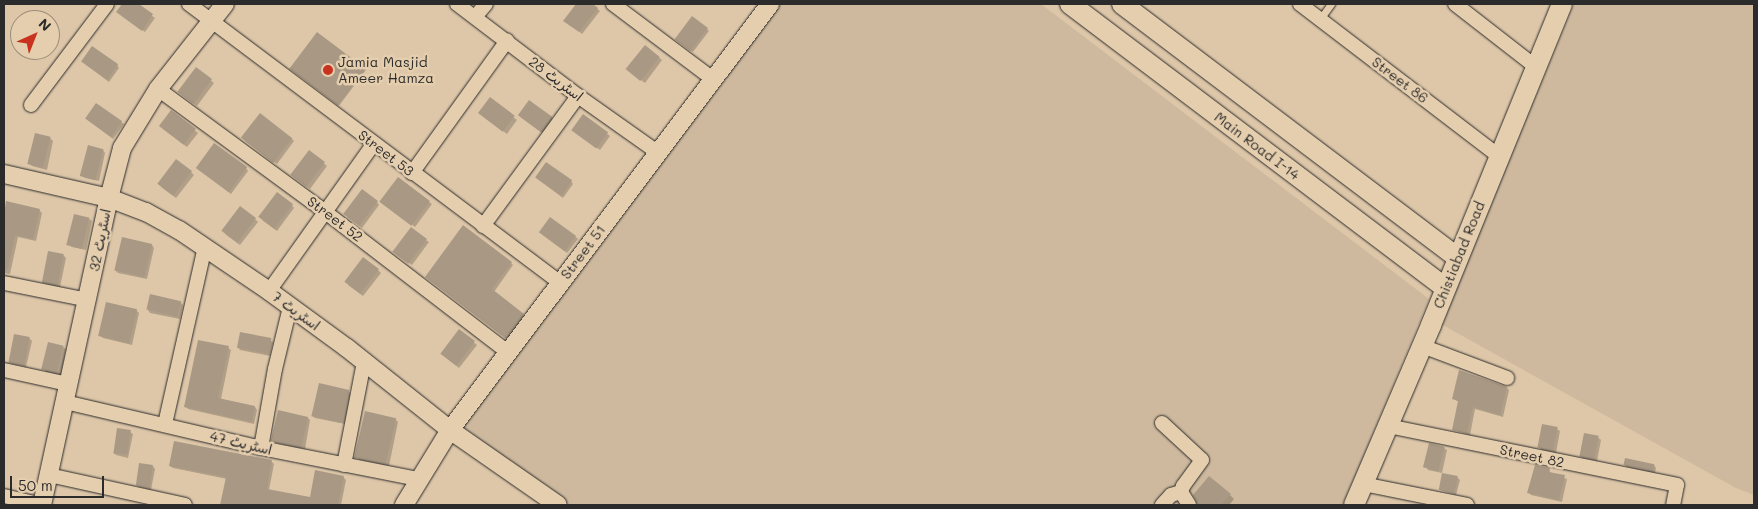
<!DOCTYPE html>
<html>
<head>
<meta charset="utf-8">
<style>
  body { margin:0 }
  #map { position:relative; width:1758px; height:509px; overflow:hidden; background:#dec7a9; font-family:Mali,"Playpen Sans Arabic",sans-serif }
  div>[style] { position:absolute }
  .built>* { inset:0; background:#ceb99e }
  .shadow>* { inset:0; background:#0003; transform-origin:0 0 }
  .building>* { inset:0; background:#a99984; transform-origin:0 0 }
  .roads { filter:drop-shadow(0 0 1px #2b2b2b) drop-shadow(0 0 1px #2b2b2b) }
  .service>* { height:7px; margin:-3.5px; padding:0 3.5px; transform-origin:3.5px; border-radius:3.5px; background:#e5ceae }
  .minor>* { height:14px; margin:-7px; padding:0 7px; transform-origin:7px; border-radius:7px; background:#e5ceae }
  .tertiary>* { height:18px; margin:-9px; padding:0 9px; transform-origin:9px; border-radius:9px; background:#e5ceae }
  .secondary>* { height:20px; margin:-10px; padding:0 10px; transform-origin:10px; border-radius:10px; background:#e5ceae }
  .dots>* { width:14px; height:14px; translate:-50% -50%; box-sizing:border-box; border:2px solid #e5ceae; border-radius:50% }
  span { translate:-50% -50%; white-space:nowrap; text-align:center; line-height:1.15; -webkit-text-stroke:5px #e5ceae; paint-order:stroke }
  .poi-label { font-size:14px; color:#2b2b2b }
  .left { translate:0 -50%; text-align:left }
  .street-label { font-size:14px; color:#2b2b2b }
  .frame { position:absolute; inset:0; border:5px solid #2b2b2b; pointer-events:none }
  .north { position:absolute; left:10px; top:10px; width:50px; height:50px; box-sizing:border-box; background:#e5ceae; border:1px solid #9b8d7a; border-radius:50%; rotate:44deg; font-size:14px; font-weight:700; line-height:20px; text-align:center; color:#2b2b2b }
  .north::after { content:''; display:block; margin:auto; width:18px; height:22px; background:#c8321e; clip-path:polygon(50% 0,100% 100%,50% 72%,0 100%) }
  .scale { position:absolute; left:10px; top:476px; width:94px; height:22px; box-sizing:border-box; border:2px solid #2b2b2b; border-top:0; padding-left:6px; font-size:15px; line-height:18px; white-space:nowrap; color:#2b2b2b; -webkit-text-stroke:4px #e5ceae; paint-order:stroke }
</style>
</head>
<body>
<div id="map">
  <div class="built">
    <div style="clip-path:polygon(781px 4px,1041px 4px,1429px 299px,1343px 505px,568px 505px,462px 426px)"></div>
    <div style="clip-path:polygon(1574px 4px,1754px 4px,1754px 495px,1736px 488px,1441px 324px)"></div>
  </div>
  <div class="shadow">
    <div style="clip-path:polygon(124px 4px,136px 4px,155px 18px,145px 32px,118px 12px)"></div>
    <div style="clip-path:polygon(577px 4px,591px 4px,600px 11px,582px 34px,565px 20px)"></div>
    <div style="clip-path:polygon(707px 29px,709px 31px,693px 52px,678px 41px)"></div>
    <div style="left:318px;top:34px;width:60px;height:44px;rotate:37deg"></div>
    <div style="clip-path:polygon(645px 47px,662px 60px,645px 83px,630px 72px)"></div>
    <div style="clip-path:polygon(85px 64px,117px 65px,119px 68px,109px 82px)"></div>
    <div style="clip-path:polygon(197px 69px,214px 83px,197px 106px,182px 95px)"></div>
    <div style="clip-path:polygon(490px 99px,517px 120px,507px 134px,483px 116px)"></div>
    <div style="clip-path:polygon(172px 111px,198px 133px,187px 147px,163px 129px)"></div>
    <div style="clip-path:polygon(583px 115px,610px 136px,600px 150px,576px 132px)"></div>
    <div style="clip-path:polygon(551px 117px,554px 120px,544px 134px,522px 118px)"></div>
    <div style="clip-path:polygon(89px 121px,121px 122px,124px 124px,113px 139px)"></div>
    <div style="clip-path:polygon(50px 138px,53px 141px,47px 170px,32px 166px,30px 164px)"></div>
    <div style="clip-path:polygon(292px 139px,294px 141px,277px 164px,245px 141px)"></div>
    <div style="clip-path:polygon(103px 150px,105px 153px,99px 181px,85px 178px,82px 176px)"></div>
    <div style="clip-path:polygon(310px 152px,327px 166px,310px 189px,295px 178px)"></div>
    <div style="clip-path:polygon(246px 168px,248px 171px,231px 194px,199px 170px)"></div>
    <div style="clip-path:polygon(191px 172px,194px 175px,176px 198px,161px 187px)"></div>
    <div style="clip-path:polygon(539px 180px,571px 181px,573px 184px,563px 198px)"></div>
    <div style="clip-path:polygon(377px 202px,379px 205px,362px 228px,347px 217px)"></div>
    <div style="clip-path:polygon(429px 202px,432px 204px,415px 227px,384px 204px)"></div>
    <div style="clip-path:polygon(7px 203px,39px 210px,42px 213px,36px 241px,18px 237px,10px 274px,4px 273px,4px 220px)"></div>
    <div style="clip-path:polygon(292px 205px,294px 208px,277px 231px,262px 220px)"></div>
    <div style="clip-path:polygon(90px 219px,92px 221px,86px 250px,72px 247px,69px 245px)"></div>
    <div style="clip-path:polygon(255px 219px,258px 222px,240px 245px,225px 234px)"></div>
    <div style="clip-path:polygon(543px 235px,575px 236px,578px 239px,567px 253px)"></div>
    <div style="clip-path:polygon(426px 240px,429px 242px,412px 265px,397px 254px)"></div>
    <div style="clip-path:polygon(152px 245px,154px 248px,147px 279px,118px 273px,115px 270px)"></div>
    <div style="clip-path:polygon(63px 255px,66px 258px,60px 287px,46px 284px,43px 281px)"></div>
    <div style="clip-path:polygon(511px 263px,513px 265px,494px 292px,525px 317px,508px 340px,429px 279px)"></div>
    <div style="clip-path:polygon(378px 270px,381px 273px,363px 296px,348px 285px)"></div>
    <div style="clip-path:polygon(180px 302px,183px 305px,180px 319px,150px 313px,148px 310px)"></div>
    <div style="clip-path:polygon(136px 310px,139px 313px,132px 345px,103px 338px,101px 336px)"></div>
    <div style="clip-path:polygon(460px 331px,477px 345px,459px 368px,445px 357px)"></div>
    <div style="clip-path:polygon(29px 338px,32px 341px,26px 367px,12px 364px,10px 362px)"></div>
    <div style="clip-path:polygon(270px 340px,273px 342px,270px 356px,240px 350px,238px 347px)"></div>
    <div style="clip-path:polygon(63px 347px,66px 349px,61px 375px,46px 372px,44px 369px)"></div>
    <div style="clip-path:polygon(228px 348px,231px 350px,221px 399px,255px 407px,257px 410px,254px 424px,188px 409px,185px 406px)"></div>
    <div style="clip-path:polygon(1507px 388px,1509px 390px,1503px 417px,1475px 409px,1470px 435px,1453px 430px,1459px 402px,1454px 399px)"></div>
    <div style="clip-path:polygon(348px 391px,351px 394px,345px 424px,315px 418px,312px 415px)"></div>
    <div style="clip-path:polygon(308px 418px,310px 420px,305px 449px,276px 443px,273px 441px)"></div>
    <div style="clip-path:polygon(395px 419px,398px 422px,389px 466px,360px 460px,357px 457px)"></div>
    <div style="clip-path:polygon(1557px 429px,1560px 431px,1556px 453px,1542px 450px,1539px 447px)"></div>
    <div style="clip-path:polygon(130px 432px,133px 434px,128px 458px,116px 455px,113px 453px)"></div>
    <div style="clip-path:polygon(1599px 438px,1601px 440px,1597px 461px,1583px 458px,1581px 456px)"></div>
    <div style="clip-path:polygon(175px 442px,272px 462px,274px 464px,269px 490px,311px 499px,343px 477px,346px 480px,341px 505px,221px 505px,227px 479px,173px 468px,170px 466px)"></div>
    <div style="clip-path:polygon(1444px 448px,1447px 450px,1442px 473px,1428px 470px,1426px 467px)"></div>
    <div style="clip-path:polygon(1625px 465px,1654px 465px,1656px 468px,1655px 473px,1627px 467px)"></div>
    <div style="clip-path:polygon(153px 466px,155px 469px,151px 490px,139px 487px,136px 485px)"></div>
    <div style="clip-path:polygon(1535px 466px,1549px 469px,1551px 474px,1567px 479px,1562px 502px,1531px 495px,1529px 493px)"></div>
    <div style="clip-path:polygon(1457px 477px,1460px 480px,1456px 495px,1440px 490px)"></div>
    <div style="clip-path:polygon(1194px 495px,1230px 495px,1234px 499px,1229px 505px,1198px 505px)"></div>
  </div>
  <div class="building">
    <div style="clip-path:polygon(122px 4px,139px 4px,153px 14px,142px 31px,116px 12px)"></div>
    <div style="clip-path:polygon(576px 4px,593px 4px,598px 8px,579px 32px,563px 21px)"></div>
    <div style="left:692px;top:16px;width:20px;height:29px;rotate:37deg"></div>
    <div style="left:317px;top:32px;width:61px;height:46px;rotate:37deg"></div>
    <div style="left:645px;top:45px;width:19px;height:31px;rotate:39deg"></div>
    <div style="left:92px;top:46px;width:32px;height:19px;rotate:35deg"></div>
    <div style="left:196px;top:67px;width:20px;height:31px;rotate:37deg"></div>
    <div style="left:490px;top:97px;width:31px;height:20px;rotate:37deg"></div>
    <div style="left:529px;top:100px;width:29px;height:19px;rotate:36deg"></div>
    <div style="left:96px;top:103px;width:32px;height:19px;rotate:35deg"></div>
    <div style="left:171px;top:110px;width:31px;height:20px;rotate:37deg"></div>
    <div style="left:260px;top:113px;width:41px;height:31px;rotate:38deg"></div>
    <div style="left:583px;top:114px;width:31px;height:20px;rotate:36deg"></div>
    <div style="left:35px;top:133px;width:16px;height:32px;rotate:14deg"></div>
    <div style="left:214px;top:143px;width:41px;height:31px;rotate:36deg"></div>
    <div style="left:88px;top:145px;width:16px;height:32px;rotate:15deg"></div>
    <div style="left:309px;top:150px;width:20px;height:31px;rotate:37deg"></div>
    <div style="left:176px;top:159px;width:20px;height:31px;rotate:37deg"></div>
    <div style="left:546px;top:162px;width:32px;height:19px;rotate:35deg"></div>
    <div style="left:398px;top:177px;width:40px;height:31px;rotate:37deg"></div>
    <div style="left:362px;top:189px;width:20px;height:31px;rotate:37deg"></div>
    <div style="left:277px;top:192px;width:20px;height:31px;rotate:37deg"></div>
    <div style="clip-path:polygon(6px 201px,40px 209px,33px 239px,15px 235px,8px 269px,4px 269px,4px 215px)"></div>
    <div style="left:240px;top:206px;width:20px;height:31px;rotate:37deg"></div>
    <div style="left:74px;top:214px;width:16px;height:32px;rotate:14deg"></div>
    <div style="left:550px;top:217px;width:32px;height:19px;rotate:36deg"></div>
    <div style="clip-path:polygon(463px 225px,512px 262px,492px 289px,524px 314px,505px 338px,425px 277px)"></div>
    <div style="left:411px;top:227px;width:20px;height:31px;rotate:37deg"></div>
    <div style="left:122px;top:237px;width:31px;height:34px;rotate:13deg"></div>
    <div style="left:48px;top:251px;width:16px;height:32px;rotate:11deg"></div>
    <div style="left:363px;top:257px;width:20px;height:31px;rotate:37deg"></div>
    <div style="left:150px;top:294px;width:32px;height:16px;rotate:13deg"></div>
    <div style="left:106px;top:302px;width:32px;height:35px;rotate:13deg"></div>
    <div style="left:459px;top:329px;width:20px;height:31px;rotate:37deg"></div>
    <div style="left:240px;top:332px;width:32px;height:16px;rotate:11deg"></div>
    <div style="left:14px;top:334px;width:16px;height:29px;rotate:11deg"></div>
    <div style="clip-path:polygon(198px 340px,229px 346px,218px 398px,255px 406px,252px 422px,184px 407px)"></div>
    <div style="left:48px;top:342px;width:16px;height:28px;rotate:14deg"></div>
    <div style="clip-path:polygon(1459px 370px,1507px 387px,1500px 415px,1473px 407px,1467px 433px,1452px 430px,1458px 401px,1452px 399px)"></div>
    <div style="left:319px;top:383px;width:31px;height:34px;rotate:13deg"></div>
    <div style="left:278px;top:410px;width:31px;height:32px;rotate:13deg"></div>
    <div style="left:365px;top:411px;width:32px;height:48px;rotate:13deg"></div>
    <div style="left:1542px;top:424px;width:16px;height:24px;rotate:11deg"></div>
    <div style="left:117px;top:428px;width:14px;height:25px;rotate:8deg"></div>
    <div style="left:1584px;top:433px;width:15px;height:24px;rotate:11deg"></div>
    <div style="clip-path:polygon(174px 441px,272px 460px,267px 489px,310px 497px,315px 470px,344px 476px,338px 505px,220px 505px,226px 477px,169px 466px)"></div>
    <div style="left:1429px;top:443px;width:16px;height:25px;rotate:14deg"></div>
    <div style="left:1625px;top:458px;width:30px;height:7px;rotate:12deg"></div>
    <div style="left:139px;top:463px;width:14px;height:22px;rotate:8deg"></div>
    <div style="clip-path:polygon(1535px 465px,1550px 468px,1549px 472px,1565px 475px,1559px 500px,1527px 493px)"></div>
    <div style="left:1442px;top:473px;width:16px;height:17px;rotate:11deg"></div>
    <div style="clip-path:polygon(1209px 476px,1231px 494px,1221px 505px,1198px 505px,1193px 495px)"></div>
  </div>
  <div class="roads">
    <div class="service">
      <div style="left:1320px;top:19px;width:19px;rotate:-54deg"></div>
    </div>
    <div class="minor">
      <div style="left:189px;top:4px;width:464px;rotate:36.9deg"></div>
      <div style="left:457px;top:4px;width:152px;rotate:37.2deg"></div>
      <div style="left:578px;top:96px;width:97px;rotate:35.3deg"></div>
      <div style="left:613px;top:4px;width:125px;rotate:36.9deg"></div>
      <div style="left:1300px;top:4px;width:250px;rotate:37.4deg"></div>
      <div style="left:1455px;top:4px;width:103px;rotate:37.9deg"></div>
      <div style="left:475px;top:17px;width:17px;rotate:-50deg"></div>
      <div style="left:158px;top:89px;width:206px;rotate:36.3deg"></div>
      <div style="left:324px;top:211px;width:233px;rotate:37.5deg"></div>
      <div style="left:31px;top:105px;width:126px;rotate:-53deg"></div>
      <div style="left:412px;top:173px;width:163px;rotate:-54.3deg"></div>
      <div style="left:483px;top:226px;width:161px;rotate:-53.8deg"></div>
      <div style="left:4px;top:283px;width:86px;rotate:11.4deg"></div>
      <div style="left:269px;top:291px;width:181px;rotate:-54.6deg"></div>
      <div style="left:1422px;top:346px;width:91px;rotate:20.6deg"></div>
      <div style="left:4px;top:370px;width:66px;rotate:12.3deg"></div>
      <div style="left:65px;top:402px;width:201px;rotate:13.2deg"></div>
      <div style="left:261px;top:448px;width:160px;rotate:11.2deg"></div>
      <div style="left:1162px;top:423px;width:54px;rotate:42.8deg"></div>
      <div style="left:1202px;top:460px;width:32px;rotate:126deg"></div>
      <div style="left:1183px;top:486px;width:6px;rotate:108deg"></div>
      <div style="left:1181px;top:492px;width:15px;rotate:58deg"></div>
      <div style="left:165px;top:424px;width:181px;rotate:-77.3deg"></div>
      <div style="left:1388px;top:426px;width:295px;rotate:11.5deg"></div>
      <div style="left:1677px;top:485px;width:20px;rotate:101deg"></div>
      <div style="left:261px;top:448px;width:80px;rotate:-80deg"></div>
      <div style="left:275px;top:369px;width:64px;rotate:-76.4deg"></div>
      <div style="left:344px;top:465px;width:105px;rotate:-79deg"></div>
      <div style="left:49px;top:475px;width:139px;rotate:12.4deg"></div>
      <div style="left:1363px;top:484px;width:106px;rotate:11.4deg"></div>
      <div style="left:4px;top:496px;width:40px;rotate:13deg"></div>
      <div style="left:1162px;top:505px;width:13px;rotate:-48deg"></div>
      <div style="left:1171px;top:495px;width:10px;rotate:-17deg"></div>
    </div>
    <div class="tertiary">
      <div style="left:4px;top:174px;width:108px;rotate:12.9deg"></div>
      <div style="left:109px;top:198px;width:40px;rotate:21deg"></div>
      <div style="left:146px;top:212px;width:38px;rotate:29deg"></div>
      <div style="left:179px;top:230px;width:109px;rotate:34.1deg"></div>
      <div style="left:269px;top:291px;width:97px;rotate:36.2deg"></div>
      <div style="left:347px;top:348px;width:132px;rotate:38.5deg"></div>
      <div style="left:450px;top:430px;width:131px;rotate:34.8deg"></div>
      <div style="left:42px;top:505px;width:314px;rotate:-77.7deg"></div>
      <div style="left:109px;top:198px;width:52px;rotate:-75.4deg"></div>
      <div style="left:122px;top:148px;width:69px;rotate:-58.6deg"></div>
      <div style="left:158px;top:89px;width:108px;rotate:-51.8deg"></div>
      <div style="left:404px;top:505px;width:88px;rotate:-58.5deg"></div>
      <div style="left:450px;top:430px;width:533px;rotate:-53.09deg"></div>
    </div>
    <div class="secondary">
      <div style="left:1070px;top:4px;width:470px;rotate:37.1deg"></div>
      <div style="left:1122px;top:4px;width:420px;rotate:37.1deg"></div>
      <div style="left:1354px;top:505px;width:196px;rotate:-66.8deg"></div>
      <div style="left:1431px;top:325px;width:347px;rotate:-67.8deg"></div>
    </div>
  </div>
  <div class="dots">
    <div style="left:328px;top:70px;background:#c8321e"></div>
  </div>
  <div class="poi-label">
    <span class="left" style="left:338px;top:70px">Jamia Masjid<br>Ameer Hamza</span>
  </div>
  <div class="street-label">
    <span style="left:556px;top:79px;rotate:37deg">اسٹریٹ 28</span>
    <span style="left:1400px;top:80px;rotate:37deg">Street 86</span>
    <span style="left:1257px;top:146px;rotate:37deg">Main Road I-14</span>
    <span style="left:386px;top:153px;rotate:37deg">Street 53</span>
    <span style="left:335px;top:219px;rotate:37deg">Street 52</span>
    <span style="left:100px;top:240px;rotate:-79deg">اسٹریٹ 32</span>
    <span style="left:583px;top:252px;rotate:-53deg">Street 51</span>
    <span style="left:1459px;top:255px;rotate:-68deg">Chistiabad Road</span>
    <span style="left:296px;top:311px;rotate:36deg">اسٹریٹ 7</span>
    <span style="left:241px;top:443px;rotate:13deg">اسٹریٹ 47</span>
    <span style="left:1532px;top:456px;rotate:12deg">Street 82</span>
  </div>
  <div class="frame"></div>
  <div class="north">N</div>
  <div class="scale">50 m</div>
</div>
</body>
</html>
